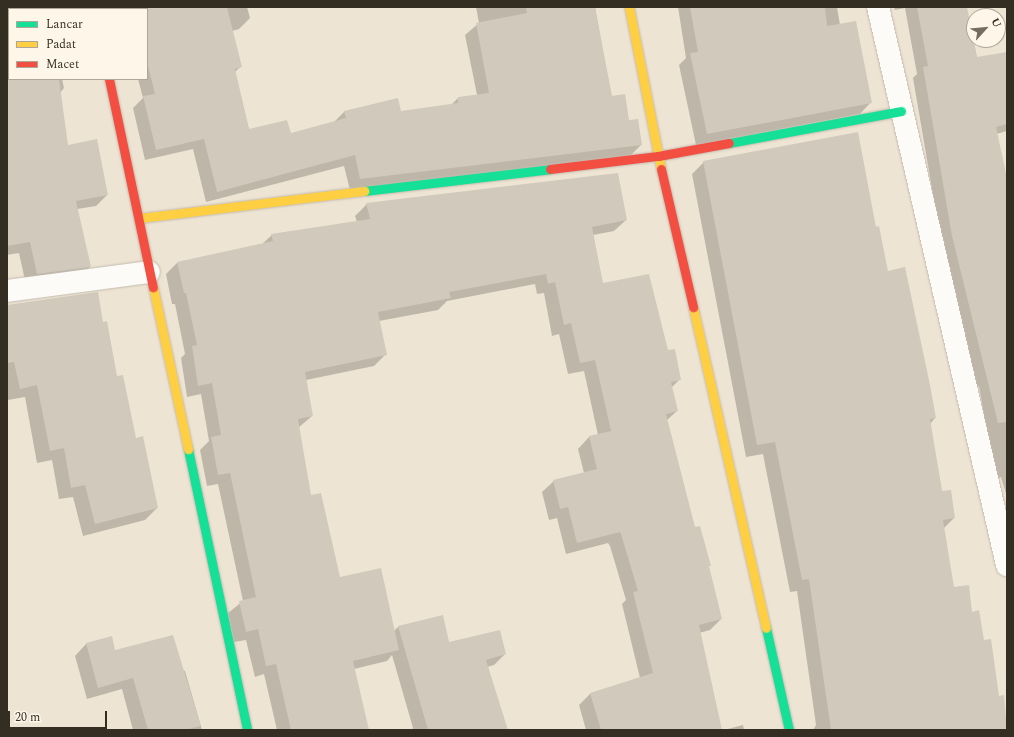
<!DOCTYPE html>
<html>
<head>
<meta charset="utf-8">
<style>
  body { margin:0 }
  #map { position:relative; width:1014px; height:737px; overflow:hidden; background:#eee4d3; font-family:Spectral,serif }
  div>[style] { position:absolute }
  .shadow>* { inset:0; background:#0003 }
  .building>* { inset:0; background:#d1c9bc }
  .roads { filter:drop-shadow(0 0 1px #c3bbae) drop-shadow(0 0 1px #c3bbae) }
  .street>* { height:22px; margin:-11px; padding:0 11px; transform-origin:11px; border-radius:11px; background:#fcfbf8 }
  .fast>* { height:9px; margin:-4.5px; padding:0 4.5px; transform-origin:4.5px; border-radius:4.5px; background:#16e098 }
  .slow>* { height:9px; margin:-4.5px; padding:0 4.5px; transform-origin:4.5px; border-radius:4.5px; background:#ffcf43 }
  .jam>* { height:9px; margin:-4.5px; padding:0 4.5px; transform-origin:4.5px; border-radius:4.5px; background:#f24e42 }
  span { translate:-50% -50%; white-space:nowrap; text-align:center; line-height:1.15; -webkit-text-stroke:3.5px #fdf6e9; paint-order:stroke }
  .frame { position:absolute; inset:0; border:8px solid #342d21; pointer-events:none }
  .legend { position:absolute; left:8px; top:8px; width:140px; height:72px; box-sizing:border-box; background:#fdf6e9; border:1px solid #ada699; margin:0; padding:5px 7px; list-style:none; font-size:12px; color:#342d21 }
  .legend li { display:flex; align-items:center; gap:8px; height:20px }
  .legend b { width:20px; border:1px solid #ada699 }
  .north { position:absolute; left:966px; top:8px; width:40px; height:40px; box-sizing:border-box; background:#fdf6e9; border:1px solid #ada699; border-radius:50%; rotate:63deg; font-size:11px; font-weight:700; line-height:16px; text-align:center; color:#342d21 }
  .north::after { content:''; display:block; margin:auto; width:14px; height:18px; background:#756d5f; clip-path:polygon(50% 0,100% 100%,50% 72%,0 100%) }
  .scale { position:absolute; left:8px; top:711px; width:99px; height:18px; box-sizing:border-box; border:2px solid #342d21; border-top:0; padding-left:5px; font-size:12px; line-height:14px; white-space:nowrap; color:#342d21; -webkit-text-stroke:3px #fdf6e9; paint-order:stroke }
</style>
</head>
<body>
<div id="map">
  <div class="shadow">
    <div style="clip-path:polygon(7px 7px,50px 7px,51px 9px,9px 9px,9px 79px,62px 79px,64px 88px,60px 93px,67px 146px,107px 195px,96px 206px,77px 209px,90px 267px,79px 278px,26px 285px,19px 253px,7px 255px)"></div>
    <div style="clip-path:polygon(110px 7px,247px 7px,250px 18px,239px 29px,232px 31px,241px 66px,235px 72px,249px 130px,290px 134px,334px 122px,344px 112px,400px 112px,451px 105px,458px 98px,477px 95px,465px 35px,479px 23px,476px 7px,595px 7px,611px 97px,641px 145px,630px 156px,350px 190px,344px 166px,206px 202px,193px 149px,145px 160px,133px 108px,143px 98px,138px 79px,147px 79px,147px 9px)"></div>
    <div style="clip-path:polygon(678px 7px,837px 7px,840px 25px,871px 102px,860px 114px,696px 145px,679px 65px,686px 58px)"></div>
    <div style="clip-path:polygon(894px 7px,966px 7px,977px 58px,1007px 53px,1007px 131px,996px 134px,1007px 189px,1007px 497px,1001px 477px,995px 479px,979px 386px,976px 387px,942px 247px,913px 78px,917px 74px,905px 8px,895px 10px)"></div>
    <div style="clip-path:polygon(704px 162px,876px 228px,887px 272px,935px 418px,930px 424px,942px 492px,954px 518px,943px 529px,953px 588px,971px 613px,983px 641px,1007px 730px,813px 730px,816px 725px,797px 591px,790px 592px,763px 454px,746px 457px,692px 174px)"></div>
    <div style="clip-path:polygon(367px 204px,626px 220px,614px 231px,593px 235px,602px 284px,668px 351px,680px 379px,671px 388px,677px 411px,666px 421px,694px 529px,710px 565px,708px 567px,721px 619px,710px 630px,699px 633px,721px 730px,586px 730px,579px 705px,590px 694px,640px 678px,622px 604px,626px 600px,610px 546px,608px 543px,566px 554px,557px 518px,549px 520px,542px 492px,554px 481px,584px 473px,578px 449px,589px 437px,598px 435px,584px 371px,568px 374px,559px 334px,552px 336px,544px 293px,537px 294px,535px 284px,447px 301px,438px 310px,379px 321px,386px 354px,374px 366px,306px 380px,312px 416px,298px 428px,311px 496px,339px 578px,394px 631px,398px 627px,442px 616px,449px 643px,505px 654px,494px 665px,487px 667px,507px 730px,412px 730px,413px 728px,392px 655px,387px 661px,354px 669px,368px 730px,277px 730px,264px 674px,255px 677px,246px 640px,234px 642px,228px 613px,243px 601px,218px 484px,207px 486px,200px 450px,209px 441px,201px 394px,187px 397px,181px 358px,185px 354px,175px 304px,172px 304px,166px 274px,177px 263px,262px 244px,272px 235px,357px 222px,355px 216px)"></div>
    <div style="clip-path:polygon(7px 307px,102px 323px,116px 377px,157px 508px,145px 520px,83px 536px,73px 497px,59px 499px,52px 460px,37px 463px,25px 397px,8px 400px)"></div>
    <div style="clip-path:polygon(111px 638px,114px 651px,185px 671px,202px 730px,133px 730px,122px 689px,87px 699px,75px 656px,86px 644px)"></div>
    <div style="clip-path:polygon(743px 725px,744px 730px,724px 730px)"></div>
  </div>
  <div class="building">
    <div style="clip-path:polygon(147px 7px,227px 7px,242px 67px,235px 69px,249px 129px,287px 120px,291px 133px,346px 118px,344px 111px,398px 98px,401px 111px,458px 103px,458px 97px,489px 93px,476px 23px,527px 13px,526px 7px,595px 7px,612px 96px,625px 94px,629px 120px,638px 119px,642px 145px,360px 179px,355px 155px,217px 192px,204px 139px,156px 150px,143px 96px,155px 94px,147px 62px)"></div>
    <div style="clip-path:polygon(690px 7px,825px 7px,827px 26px,856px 21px,872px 103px,707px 134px,690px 53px,698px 52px)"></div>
    <div style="clip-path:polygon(917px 7px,967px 7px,977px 57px,1007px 52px,1007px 124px,996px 127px,1007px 178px,1007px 422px,998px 423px,952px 236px,923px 67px,928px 66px)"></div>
    <div style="clip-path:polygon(7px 79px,59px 79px,68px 145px,97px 139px,108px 195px,76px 201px,91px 267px,37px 274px,30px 242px,7px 246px)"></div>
    <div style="clip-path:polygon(858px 132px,876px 227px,879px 226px,888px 271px,905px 267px,930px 385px,936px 418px,930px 419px,942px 491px,951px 490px,955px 518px,943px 520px,954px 587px,969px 585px,972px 612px,979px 610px,984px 640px,991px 639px,999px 696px,1004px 695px,1007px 730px,831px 730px,809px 579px,802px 580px,775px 442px,757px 445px,703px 161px)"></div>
    <div style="clip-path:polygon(618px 173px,627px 220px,592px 227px,603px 283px,649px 274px,668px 350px,675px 349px,681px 380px,671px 382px,678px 411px,666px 414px,695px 527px,700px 526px,711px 566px,709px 566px,722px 619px,699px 625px,722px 730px,601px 730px,590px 693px,653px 673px,633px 592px,638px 591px,621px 534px,620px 532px,577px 543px,568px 507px,560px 509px,553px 480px,597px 469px,589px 436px,611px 431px,595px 360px,580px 363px,571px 323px,564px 325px,555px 282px,548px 284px,546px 274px,449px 292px,451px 298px,378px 312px,387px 355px,305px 372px,313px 416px,298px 419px,311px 495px,321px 493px,340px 577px,381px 568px,399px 650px,353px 661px,369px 730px,291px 730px,276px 664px,266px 666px,258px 629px,246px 632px,239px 601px,256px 597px,230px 473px,218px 475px,211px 437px,221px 435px,212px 383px,198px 386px,192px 346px,197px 345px,186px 293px,184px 293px,177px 262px,273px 241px,271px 234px,370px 219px,366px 203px)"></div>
    <div style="clip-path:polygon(98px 292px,103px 322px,107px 321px,117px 376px,123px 375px,136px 438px,143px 436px,158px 508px,95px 524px,85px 485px,71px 488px,64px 448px,50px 451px,37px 385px,20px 389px,14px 362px,7px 363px,7px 305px)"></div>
    <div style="clip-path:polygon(443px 615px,449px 642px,500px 630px,506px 654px,486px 660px,508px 730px,428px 730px,398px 626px)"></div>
    <div style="clip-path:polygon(173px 635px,201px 726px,185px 730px,148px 730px,133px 678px,98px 688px,86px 643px,112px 636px,115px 650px)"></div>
  </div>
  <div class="roads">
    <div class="street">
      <div style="left:93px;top:7px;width:2px;rotate:63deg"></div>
      <div style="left:878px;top:7px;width:573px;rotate:76.98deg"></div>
      <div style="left:7px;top:291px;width:143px;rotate:-7.6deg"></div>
    </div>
    <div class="fast">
      <div style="left:729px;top:143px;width:175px;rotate:-10.5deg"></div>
      <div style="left:364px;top:191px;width:187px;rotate:-6.7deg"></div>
      <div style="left:188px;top:449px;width:287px;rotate:78.1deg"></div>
      <div style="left:766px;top:628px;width:105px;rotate:77.3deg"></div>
    </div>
    <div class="slow">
      <div style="left:629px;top:7px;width:165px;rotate:78.8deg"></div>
      <div style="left:140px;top:218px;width:226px;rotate:-6.9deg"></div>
      <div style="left:153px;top:287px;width:166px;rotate:77.8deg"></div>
      <div style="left:693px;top:307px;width:329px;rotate:77.2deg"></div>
    </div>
    <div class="jam">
      <div style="left:109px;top:79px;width:213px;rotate:78.1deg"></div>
      <div style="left:550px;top:169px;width:109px;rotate:-6.9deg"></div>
      <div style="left:658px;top:156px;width:72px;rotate:-10.4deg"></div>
      <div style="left:661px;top:169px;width:142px;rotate:76.9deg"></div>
    </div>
  </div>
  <div class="frame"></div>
  <ul class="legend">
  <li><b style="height:5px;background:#16e098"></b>Lancar</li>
  <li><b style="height:5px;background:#ffcf43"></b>Padat</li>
  <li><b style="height:5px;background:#f24e42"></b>Macet</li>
  </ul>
  <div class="north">U</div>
  <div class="scale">20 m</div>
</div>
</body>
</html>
